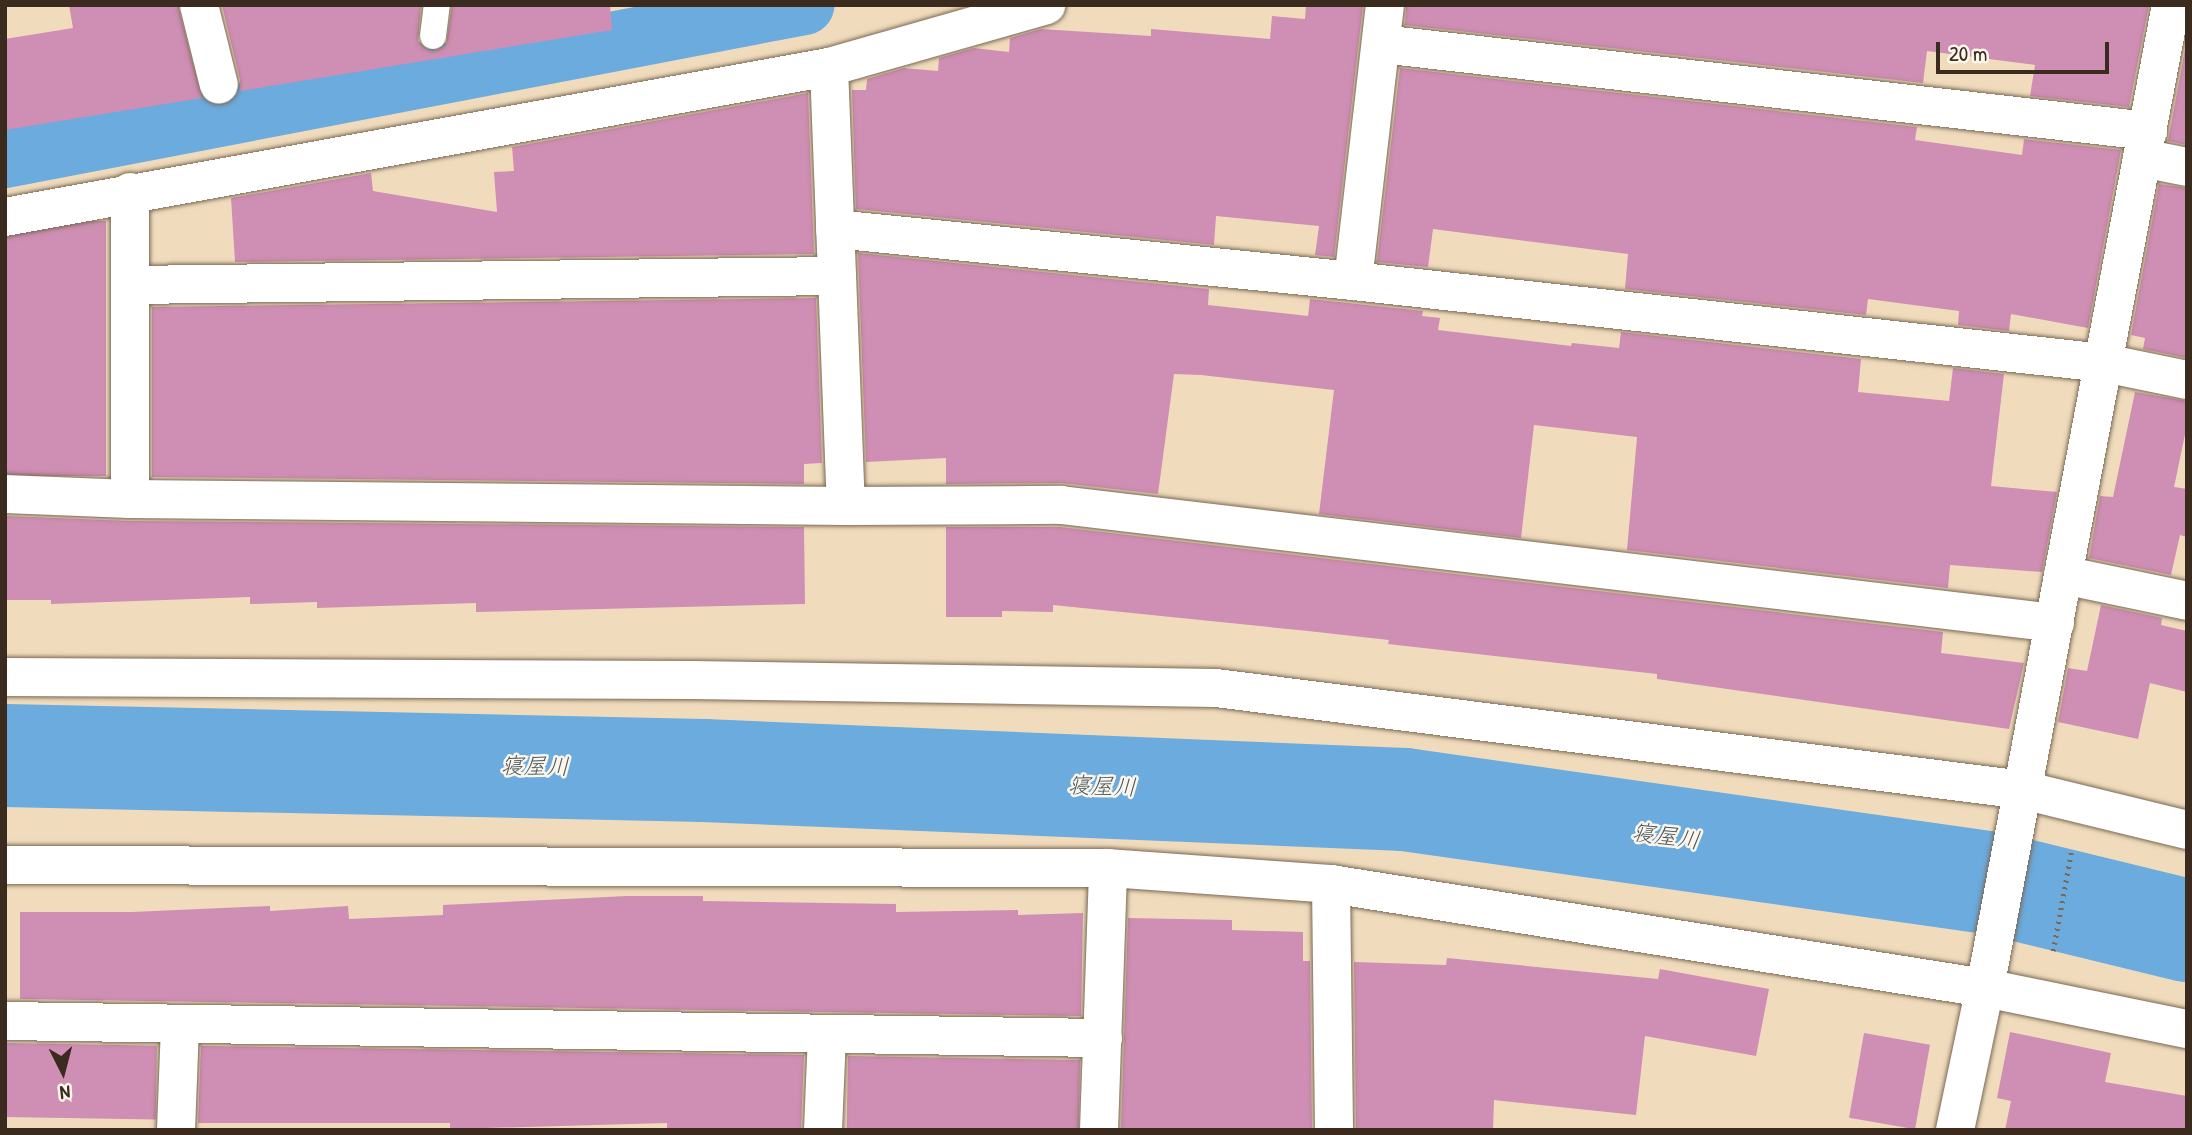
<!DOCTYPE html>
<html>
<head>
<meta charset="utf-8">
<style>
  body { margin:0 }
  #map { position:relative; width:2192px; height:1135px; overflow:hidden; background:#f0dcbc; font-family:"Patrick Hand","Klee One",sans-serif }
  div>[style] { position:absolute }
  .canal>* { height:60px; margin:-30px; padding:0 30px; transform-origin:30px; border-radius:30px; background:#6babde }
  .river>* { height:103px; margin:-51.5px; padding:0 51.5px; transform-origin:51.5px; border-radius:51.5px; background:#6babde }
  .building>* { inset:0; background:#cf8eb3; transform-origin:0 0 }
  .path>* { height:4.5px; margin-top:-2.25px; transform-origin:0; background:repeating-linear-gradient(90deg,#7a6855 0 2px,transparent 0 7px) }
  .roads { filter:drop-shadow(0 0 2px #7a6855) drop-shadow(0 0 2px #7a6855) }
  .service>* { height:26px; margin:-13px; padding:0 13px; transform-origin:13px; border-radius:13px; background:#fff }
  .minor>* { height:38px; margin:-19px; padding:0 19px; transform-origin:19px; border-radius:19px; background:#fff }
  .tertiary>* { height:38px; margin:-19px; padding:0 19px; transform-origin:19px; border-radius:19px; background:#fff }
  span { translate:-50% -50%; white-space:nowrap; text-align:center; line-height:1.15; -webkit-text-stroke:5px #fbf7ec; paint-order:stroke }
  .water-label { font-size:23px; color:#4c5761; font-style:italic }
  .frame { position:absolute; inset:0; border:7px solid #3b2a1e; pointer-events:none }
  .north { position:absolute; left:28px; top:1037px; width:70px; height:70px; -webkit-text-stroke:5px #fbf7ec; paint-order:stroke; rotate:174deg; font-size:19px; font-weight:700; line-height:28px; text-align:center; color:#3b2a1e }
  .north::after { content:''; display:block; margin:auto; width:24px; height:32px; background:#3b2a1e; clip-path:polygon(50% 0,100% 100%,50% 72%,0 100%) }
  .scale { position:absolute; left:1936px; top:42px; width:173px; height:32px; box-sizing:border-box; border:4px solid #3b2a1e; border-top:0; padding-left:9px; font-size:21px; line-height:24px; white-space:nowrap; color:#3b2a1e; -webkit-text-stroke:5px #fbf7ec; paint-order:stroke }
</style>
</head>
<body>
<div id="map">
  <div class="canal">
    <div style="left:5px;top:158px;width:814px;rotate:-10.84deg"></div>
  </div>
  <div class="river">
    <div style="left:5px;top:755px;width:698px;rotate:1.23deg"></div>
    <div style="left:703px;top:770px;width:702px;rotate:2.37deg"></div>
    <div style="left:1404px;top:799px;width:596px;rotate:8.1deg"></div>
    <div style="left:1994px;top:883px;width:199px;rotate:13.7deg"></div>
  </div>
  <div class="building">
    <div style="clip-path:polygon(69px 5px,178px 5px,202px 98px,5px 130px,5px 39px,73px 28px)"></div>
    <div style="clip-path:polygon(222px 5px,421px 5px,418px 41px,432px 52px,446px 45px,452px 5px,610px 5px,612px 30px,240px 91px,240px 80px)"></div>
    <div style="clip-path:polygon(1306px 5px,1363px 5px,1334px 257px,1315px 255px,1319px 226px,1216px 216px,1214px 245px,856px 209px,852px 90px,866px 90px,867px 79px,904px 68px,938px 71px,939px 58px,974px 48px,1009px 52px,1010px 38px,1041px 29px,1151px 36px,1151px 29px,1270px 39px,1272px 16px,1305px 19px)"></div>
    <div style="clip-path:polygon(1406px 5px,2149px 5px,2129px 107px,2030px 96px,2035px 65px,1927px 51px,1923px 83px,1405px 25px)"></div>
    <div style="clip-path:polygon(2187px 39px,2187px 145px,2168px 141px)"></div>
    <div style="clip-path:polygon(1400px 68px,1917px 127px,1915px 140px,2022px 155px,2024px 139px,2121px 150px,2088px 328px,2011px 314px,2009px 331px,1958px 325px,1959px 311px,1868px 299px,1866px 315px,1625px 289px,1628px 254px,1433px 229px,1428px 267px,1377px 262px)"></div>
    <div style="clip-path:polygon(808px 93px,814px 254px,235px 262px,231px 198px,371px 173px,373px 191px,497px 212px,494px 172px,514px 171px,512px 147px)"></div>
    <div style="clip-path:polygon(2159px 184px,2187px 188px,2187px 358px,2143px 349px,2145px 338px,2131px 335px)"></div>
    <div style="left:106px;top:221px;width:255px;height:102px;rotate:90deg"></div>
    <div style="clip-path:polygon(858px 253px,1209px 289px,1208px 305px,1308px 316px,1310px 299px,1423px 311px,1422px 316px,1440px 318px,1438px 330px,1571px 346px,1572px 343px,1619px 348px,1621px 332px,1861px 359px,1858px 392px,1949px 401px,1953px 368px,2004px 374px,1991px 486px,2057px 492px,2042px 572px,1950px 565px,1948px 588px,1627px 550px,1637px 437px,1534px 425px,1521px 538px,1319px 514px,1334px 390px,1201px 375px,1174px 374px,1158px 494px,1061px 483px,946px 484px,946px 458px,866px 462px)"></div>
    <div style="clip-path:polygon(816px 298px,822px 463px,804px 464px,804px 484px,152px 477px,152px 307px)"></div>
    <div style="clip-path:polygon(2135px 392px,2187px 401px,2187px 425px,2174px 487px,2187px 489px,2187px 537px,2180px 535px,2171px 575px,2089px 558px,2100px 496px,2113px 497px)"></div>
    <div style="clip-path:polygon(5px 516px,130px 521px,804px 527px,805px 604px,476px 612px,476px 603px,317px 608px,317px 602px,250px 604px,250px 597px,51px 604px,51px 600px,5px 600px)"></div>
    <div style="clip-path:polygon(946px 527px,1060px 527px,1943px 632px,1941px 653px,2024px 663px,2009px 729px,1657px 679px,1657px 674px,1388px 644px,1389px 640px,1308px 631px,1053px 605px,1053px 612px,1002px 611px,1002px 617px,946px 617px)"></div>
    <div style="clip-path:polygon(2101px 605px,2162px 618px,2161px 625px,2187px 631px,2187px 692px,2150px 683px,2138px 739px,2058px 722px,2068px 668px,2087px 671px)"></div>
    <div style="clip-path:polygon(627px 896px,703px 896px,703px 901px,896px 904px,896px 912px,1018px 910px,1018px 915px,1083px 913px,1081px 1016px,20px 999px,20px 912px,132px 912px,270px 906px,270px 911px,348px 906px,349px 919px,443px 915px,443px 905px)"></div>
    <div style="clip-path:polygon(1128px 918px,1232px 920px,1232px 930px,1303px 932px,1303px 961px,1310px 961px,1312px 1130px,1121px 1129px)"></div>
    <div style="clip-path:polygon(1447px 958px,1658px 979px,1660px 969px,1769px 989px,1756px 1056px,1645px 1036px,1636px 1115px,1494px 1100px,1493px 1130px,1356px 1130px,1354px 962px,1446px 965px)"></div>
    <div style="clip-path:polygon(2010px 1032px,2111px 1053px,2105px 1082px,2187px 1096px,2187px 1130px,2005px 1130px,2011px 1101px,1997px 1098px)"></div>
    <div style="left:1864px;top:1033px;width:67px;height:86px;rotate:10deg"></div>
    <div style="left:6px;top:1043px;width:151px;height:74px;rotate:1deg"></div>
    <div style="clip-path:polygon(201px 1046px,804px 1055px,801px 1128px,667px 1129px,667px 1123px,450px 1129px,450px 1123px,198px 1123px)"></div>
    <div style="left:848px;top:1056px;width:232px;height:72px;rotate:1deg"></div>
  </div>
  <div class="path">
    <div style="left:2053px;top:951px;width:100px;rotate:-79.6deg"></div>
  </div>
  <div class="roads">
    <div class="service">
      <div style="left:433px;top:36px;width:31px;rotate:-83deg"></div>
    </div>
    <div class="minor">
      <div style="left:199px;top:5px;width:82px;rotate:76deg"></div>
      <div style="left:1381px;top:44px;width:772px;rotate:6.47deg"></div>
      <div style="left:829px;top:67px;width:439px;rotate:87.8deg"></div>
      <div style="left:2142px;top:158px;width:46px;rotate:11.3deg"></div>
      <div style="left:5px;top:217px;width:838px;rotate:-10.32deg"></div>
      <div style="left:829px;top:67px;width:226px;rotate:-15.9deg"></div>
      <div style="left:835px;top:229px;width:521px;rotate:5.73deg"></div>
      <div style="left:1353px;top:281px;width:755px;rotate:6.23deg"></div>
      <div style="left:2104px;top:363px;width:85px;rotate:11.6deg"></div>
      <div style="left:1353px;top:281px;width:278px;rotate:-83.4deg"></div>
      <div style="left:130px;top:285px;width:707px;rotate:-0.73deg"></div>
      <div style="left:5px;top:494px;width:125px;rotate:2.3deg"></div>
      <div style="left:130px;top:499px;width:716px;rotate:0.56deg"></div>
      <div style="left:846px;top:506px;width:215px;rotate:-0.3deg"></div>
      <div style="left:1061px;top:505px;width:1001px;rotate:6.77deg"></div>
      <div style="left:130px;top:499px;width:307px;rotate:-90deg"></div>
      <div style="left:2063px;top:575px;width:127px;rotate:11.8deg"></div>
      <div style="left:5px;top:677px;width:687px;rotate:0.25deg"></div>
      <div style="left:692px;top:680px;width:524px;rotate:0.87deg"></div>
      <div style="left:1216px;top:688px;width:813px;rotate:7.2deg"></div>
      <div style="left:2023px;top:790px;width:169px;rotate:13.7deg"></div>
      <div style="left:1331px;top:884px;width:246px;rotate:89.3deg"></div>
      <div style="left:5px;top:1021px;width:1098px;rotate:0.89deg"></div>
      <div style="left:176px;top:1130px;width:105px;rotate:-87.8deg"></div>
      <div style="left:823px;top:1130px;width:95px;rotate:-87.6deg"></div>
      <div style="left:1099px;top:1130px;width:262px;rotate:-88deg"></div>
      <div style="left:1955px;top:1130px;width:145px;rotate:-78.1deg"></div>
      <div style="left:1985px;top:988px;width:1000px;rotate:-79.29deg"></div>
    </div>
    <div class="tertiary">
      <div style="left:5px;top:865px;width:1103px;rotate:0.16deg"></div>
      <div style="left:1108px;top:868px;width:224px;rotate:4.1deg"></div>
      <div style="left:1331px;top:884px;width:662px;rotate:9.04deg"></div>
      <div style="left:1985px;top:988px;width:206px;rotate:11.5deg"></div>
    </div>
  </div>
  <div class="water-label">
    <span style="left:535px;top:766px;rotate:1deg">寝屋川</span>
    <span style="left:1102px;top:786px;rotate:2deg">寝屋川</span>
    <span style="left:1666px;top:836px;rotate:8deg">寝屋川</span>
  </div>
  <div class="frame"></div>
  <div class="north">N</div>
  <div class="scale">20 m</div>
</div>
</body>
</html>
